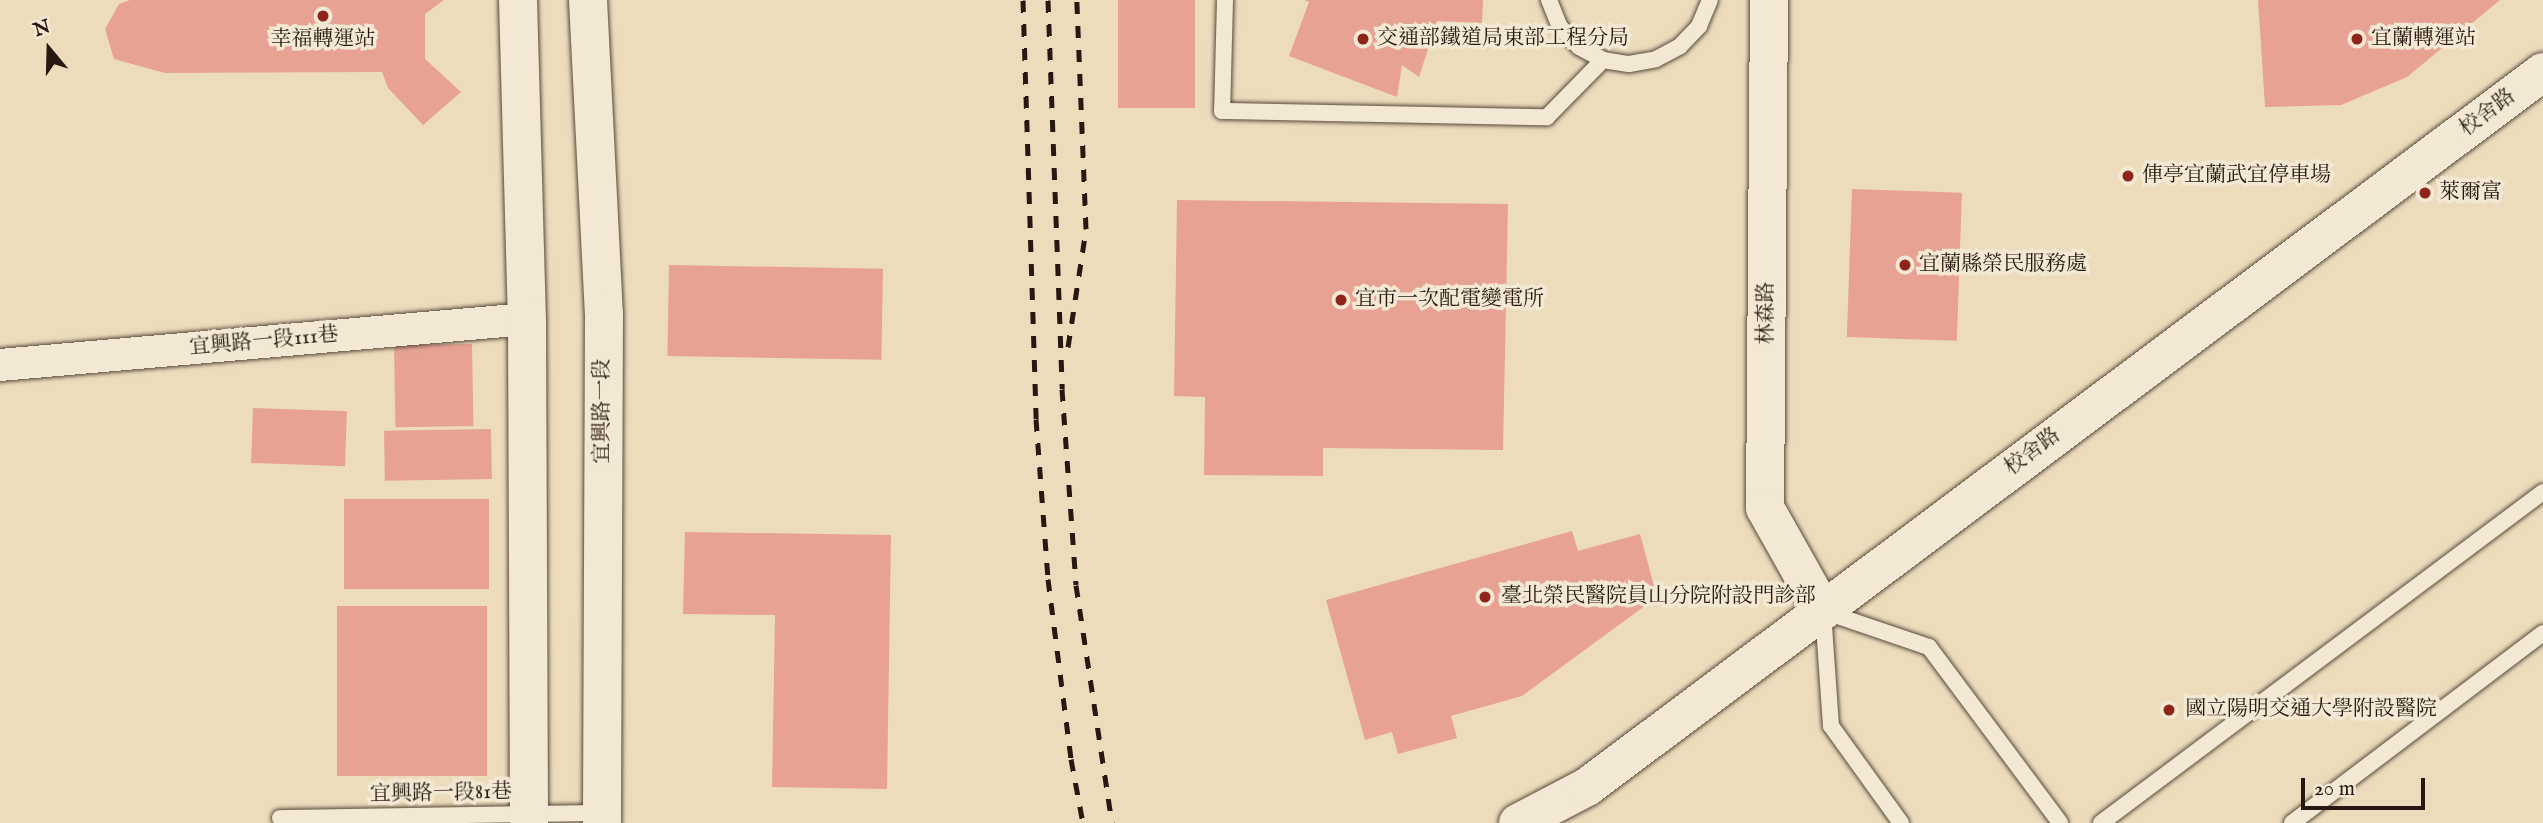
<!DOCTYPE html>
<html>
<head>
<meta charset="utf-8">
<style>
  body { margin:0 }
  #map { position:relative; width:2543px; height:823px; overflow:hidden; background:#ecdcbc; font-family:"IM FELL English","Noto Serif TC",serif }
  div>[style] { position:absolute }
  .building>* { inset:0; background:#e8a294; transform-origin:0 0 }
  .roads { filter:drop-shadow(0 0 2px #584a3c) drop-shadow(0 0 2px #584a3c) }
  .lane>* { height:16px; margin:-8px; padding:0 8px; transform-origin:8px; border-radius:8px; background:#f3e8d3 }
  .street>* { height:32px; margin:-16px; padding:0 16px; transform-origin:16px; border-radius:16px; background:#f3e8d3 }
  .secondary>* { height:38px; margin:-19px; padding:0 19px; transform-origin:19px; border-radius:19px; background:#f3e8d3 }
  .rail>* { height:5px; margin-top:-2.5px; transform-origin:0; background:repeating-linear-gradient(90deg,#271911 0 12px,transparent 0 24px) }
  .dots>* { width:19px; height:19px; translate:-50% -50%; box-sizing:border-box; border:4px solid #f3e8d3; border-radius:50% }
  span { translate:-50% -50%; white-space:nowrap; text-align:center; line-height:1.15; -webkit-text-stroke:7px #f3e8d3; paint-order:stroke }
  .poi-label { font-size:21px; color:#271911 }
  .left { translate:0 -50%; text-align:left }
  .street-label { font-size:21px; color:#271911 }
  .north { position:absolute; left:14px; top:14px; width:70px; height:70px; -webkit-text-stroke:5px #f3e8d3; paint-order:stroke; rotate:341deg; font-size:19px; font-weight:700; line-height:28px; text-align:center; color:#271911 }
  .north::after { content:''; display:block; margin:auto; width:24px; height:32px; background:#271911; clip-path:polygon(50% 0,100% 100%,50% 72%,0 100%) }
  .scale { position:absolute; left:2301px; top:778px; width:124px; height:32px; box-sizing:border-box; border:4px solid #271911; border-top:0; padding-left:9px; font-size:21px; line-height:24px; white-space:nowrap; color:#271911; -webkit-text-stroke:5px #f3e8d3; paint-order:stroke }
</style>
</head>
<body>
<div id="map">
  <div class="building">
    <div style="clip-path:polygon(130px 0,444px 0,425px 14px,425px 59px,461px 92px,423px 125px,388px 88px,382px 72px,165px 73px,114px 59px,105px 29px,119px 4px)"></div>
    <div style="left:1118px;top:0;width:77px;height:108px"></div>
    <div style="clip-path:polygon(1304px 0,1483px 0,1482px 23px,1437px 21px,1419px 77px,1402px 65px,1397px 97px,1289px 56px,1309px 2px)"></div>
    <div style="clip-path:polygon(2258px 0,2500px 0,2407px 77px,2341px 105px,2265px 107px)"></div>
    <div style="left:1852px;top:189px;width:110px;height:148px;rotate:2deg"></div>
    <div style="clip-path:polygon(1177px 200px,1508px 204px,1503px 450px,1323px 448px,1323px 476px,1204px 475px,1205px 397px,1174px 396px)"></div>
    <div style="left:669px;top:265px;width:214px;height:91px;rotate:1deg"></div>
    <div style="left:472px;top:344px;width:82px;height:78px;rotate:89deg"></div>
    <div style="left:253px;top:408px;width:94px;height:55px;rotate:2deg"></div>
    <div style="left:491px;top:429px;width:50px;height:107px;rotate:89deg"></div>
    <div style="left:489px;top:499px;width:90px;height:145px;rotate:90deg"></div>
    <div style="clip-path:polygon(1572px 531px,1578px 551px,1640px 534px,1657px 597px,1522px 696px,1451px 716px,1457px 738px,1398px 754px,1392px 732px,1365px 740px,1326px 600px)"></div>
    <div style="clip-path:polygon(685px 532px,891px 535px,887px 789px,772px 787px,775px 615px,683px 614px)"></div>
    <div style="left:337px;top:606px;width:150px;height:170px"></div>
  </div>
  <div class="roads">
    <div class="lane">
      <div style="left:1225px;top:0;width:111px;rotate:91.5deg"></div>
      <div style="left:1222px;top:111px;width:325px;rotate:1.1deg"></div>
      <div style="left:1547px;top:117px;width:80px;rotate:-45.5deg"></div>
      <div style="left:1549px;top:0;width:29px;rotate:68deg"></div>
      <div style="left:1560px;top:27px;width:28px;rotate:46deg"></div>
      <div style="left:1579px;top:47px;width:27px;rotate:28deg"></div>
      <div style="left:1603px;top:60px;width:26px;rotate:9deg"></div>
      <div style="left:1629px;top:64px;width:27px;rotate:-10deg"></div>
      <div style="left:1656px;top:59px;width:27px;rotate:-28deg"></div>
      <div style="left:1680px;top:46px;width:28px;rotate:-46deg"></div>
      <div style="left:1699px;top:26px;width:28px;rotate:-67deg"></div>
      <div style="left:280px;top:818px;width:322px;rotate:-0.9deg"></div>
      <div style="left:1901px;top:823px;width:120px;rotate:-125.8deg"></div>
      <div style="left:1831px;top:726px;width:115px;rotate:-94deg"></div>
      <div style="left:1823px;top:611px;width:112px;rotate:18.8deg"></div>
      <div style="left:1929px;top:647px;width:219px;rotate:53.3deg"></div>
      <div style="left:2101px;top:823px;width:552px;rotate:-36.83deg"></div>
      <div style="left:2292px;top:823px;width:315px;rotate:-37.1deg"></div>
    </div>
    <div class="street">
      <div style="left:0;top:365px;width:529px;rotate:-4.99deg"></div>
    </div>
    <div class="secondary">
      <div style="left:518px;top:0;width:319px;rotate:88.4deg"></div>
      <div style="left:527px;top:319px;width:504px;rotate:89.77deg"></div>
      <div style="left:588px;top:0;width:314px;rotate:87.1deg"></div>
      <div style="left:604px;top:314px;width:509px;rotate:90.23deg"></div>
      <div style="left:1769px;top:0;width:508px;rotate:90.45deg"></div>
      <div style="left:1765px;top:508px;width:118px;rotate:60.6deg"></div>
      <div style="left:1518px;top:823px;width:78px;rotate:-27.6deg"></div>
      <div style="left:1587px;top:787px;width:1194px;rotate:-36.79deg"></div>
    </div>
  </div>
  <div class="rail">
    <div style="left:1023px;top:0;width:419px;rotate:88.2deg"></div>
    <div style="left:1036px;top:419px;width:160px;rotate:85.7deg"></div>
    <div style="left:1048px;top:579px;width:181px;rotate:82.7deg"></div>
    <div style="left:1071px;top:759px;width:65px;rotate:79.4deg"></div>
    <div style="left:1048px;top:0;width:389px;rotate:87.9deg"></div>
    <div style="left:1062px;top:389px;width:196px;rotate:85.9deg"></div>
    <div style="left:1076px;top:585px;width:241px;rotate:81.4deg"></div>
    <div style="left:1068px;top:347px;width:119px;rotate:-81.3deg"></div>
    <div style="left:1086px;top:229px;width:229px;rotate:-92.3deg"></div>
  </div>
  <div class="dots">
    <div style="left:323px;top:16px;background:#8f2418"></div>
    <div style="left:1363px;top:39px;background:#8f2418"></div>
    <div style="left:2357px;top:39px;background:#8f2418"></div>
    <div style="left:2128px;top:176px;background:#8f2418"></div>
    <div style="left:2425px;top:193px;background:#8f2418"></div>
    <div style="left:1905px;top:265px;background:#8f2418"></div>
    <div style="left:1341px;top:300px;background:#8f2418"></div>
    <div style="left:1485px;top:597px;background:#8f2418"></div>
    <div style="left:2169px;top:710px;background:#8f2418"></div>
  </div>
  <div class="poi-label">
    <span class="left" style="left:1377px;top:39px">交通部鐵道局東部工程分局</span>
    <span class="left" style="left:2371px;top:39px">宜蘭轉運站</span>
    <span style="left:323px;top:40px">幸福轉運站</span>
    <span class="left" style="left:2142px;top:176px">俥亭宜蘭武宜停車場</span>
    <span class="left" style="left:2439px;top:193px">萊爾富</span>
    <span class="left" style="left:1919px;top:265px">宜蘭縣榮民服務處</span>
    <span class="left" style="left:1355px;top:300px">宜市一次配電變電所</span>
    <span class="left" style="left:1501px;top:597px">臺北榮民醫院員山分院附設門診部</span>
    <span class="left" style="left:2185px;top:710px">國立陽明交通大學附設醫院</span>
  </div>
  <div class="street-label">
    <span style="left:2488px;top:113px;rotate:-37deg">校舍路</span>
    <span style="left:1767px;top:313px;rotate:-90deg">林森路</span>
    <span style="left:264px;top:342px;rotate:-5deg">宜興路一段111巷</span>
    <span style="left:603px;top:411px;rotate:-90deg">宜興路一段</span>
    <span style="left:2033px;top:452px;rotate:-37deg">校舍路</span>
    <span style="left:441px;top:794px;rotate:-1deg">宜興路一段81巷</span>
  </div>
  <div class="north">N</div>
  <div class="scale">20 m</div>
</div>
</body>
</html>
